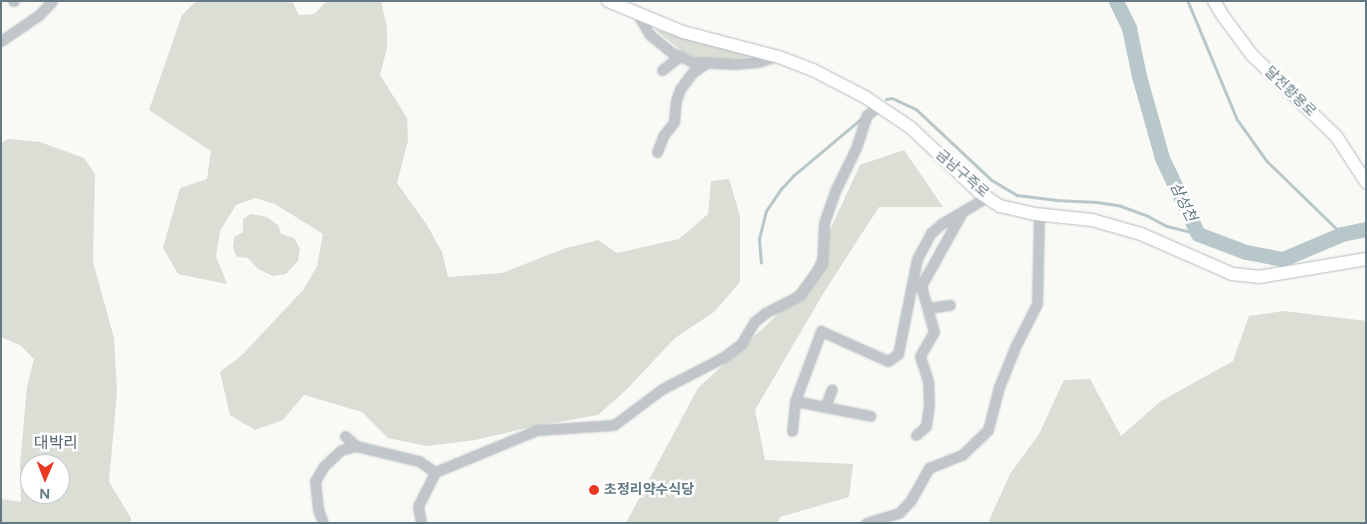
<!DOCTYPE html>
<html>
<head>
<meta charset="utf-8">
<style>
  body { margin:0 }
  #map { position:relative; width:1367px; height:524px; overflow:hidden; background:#f9f9f6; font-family:Figtree,"Noto Sans KR",sans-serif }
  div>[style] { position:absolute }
  .green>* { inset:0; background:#daded5 }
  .stream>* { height:2.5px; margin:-1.25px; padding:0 1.25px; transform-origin:1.25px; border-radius:1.25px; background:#b7c7ca }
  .river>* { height:15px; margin:-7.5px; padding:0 7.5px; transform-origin:7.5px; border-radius:7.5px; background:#b7c7ca }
  .roads { filter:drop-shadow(0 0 1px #b4bcc0) drop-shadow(0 0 1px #b4bcc0) }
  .street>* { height:9px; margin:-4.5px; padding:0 4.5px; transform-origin:4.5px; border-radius:4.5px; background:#c0c6c9 }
  .secondary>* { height:12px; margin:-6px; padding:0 6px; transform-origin:6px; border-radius:6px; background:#fff }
  .dots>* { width:14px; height:14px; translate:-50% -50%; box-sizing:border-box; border:2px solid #fff; border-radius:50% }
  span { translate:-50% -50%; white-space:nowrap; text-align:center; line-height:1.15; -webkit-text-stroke:5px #fff; paint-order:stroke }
  .street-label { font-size:14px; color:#637983 }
  .poi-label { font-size:14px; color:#637983; font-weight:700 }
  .left { translate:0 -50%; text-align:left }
  .water-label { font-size:15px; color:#5e787d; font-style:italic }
  .quarter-label { font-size:16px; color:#55666e }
  .frame { position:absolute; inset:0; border:2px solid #637983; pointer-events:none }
  .north { position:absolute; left:20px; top:454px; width:50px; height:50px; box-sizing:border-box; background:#fff; border:1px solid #c1c9cd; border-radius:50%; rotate:181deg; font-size:14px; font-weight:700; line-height:20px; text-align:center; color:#637983 }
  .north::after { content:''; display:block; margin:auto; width:18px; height:22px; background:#ec3924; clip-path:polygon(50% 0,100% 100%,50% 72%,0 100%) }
</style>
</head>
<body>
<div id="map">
  <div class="green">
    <div style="clip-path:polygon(196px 1px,292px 1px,299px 15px,314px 14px,327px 1px,381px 1px,387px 27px,387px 48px,380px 75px,407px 118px,408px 141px,397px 183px,427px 225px,442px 252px,448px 277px,502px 273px,566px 248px,598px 240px,617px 253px,679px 239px,708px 214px,711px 181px,729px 179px,740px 216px,740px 282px,714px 312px,675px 338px,627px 389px,598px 415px,531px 427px,475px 440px,427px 446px,388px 438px,362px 412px,304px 395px,283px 420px,255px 430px,230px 415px,220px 372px,242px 355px,304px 289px,317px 266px,323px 234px,275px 204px,255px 198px,236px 205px,220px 231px,216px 256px,227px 284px,178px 274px,163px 248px,180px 188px,207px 179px,211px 151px,149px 110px,182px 15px)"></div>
    <div style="clip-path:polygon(654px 29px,753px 56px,727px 60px,698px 59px,683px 52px)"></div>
    <div style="clip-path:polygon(evenodd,8px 139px,40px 142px,84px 158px,95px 174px,93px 262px,114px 338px,117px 391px,109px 482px,131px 518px,131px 523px,1px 523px,1px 499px,21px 502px,20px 465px,27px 387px,34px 359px,20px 345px,1px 337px,1px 143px,8px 139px,30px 464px,60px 464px,60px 494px,30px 494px,30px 464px)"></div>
    <div style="clip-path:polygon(904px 150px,943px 207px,879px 207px,826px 289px,755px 410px,765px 460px,853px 464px,849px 497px,780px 517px,778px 523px,626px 523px,698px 388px,774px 318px,811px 271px,860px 165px)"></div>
    <div style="clip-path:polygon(251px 214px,267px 217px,278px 225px,281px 234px,294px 238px,300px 249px,298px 261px,286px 274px,273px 276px,258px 269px,248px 258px,237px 257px,233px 248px,234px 237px,243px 232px,243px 219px)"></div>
    <div style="clip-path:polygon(1284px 311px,1366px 321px,1366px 523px,988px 523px,1010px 474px,1039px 434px,1064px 380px,1090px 379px,1121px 436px,1161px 401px,1233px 361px,1249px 316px)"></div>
  </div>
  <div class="stream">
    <div style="left:1188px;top:1px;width:128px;rotate:67.4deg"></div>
    <div style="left:1237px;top:119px;width:52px;rotate:54.5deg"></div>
    <div style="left:1267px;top:161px;width:105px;rotate:44.2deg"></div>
    <div style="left:886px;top:99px;width:6px;rotate:-9deg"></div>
    <div style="left:892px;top:98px;width:26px;rotate:25deg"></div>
    <div style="left:916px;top:109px;width:104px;rotate:43.1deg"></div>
    <div style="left:992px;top:180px;width:29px;rotate:31deg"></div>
    <div style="left:1017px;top:195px;width:38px;rotate:7deg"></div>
    <div style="left:1055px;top:200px;width:42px;rotate:2.7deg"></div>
    <div style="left:1097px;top:202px;width:24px;rotate:9deg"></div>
    <div style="left:1121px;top:206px;width:29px;rotate:20deg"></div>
    <div style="left:1148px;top:216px;width:21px;rotate:28deg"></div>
    <div style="left:1167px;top:226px;width:32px;rotate:14deg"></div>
    <div style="left:761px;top:263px;width:24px;rotate:-95deg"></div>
    <div style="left:759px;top:239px;width:29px;rotate:-76deg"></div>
    <div style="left:766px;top:211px;width:27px;rotate:-56deg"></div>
    <div style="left:781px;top:189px;width:18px;rotate:-47deg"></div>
    <div style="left:793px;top:176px;width:89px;rotate:-40deg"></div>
  </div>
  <div class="river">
    <div style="left:1116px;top:1px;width:30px;rotate:64deg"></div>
    <div style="left:1129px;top:28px;width:49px;rotate:78.2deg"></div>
    <div style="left:1139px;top:76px;width:85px;rotate:74.3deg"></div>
    <div style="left:1162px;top:158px;width:84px;rotate:64.7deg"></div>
    <div style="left:1198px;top:234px;width:51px;rotate:20.6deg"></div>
    <div style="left:1246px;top:252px;width:38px;rotate:11deg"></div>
    <div style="left:1283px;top:259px;width:64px;rotate:-23deg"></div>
    <div style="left:1342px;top:234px;width:25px;rotate:-12deg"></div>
  </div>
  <div class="roads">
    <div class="street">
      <div style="left:13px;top:1px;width:1px"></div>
      <div style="left:638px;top:15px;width:23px;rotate:59deg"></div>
      <div style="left:650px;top:35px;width:27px;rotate:39deg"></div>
      <div style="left:671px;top:52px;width:23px;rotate:25deg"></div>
      <div style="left:692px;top:62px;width:43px;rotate:2.7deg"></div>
      <div style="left:735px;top:64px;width:23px;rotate:-5deg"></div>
      <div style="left:758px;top:62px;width:19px;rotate:-18deg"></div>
      <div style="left:1px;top:41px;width:46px;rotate:-34.4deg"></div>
      <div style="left:39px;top:15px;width:19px;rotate:-47deg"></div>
      <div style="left:662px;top:70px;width:23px;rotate:-38deg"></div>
      <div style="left:657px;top:152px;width:17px;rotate:-69deg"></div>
      <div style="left:663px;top:136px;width:18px;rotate:-52deg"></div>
      <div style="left:674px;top:122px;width:21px;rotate:-85deg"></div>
      <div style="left:676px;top:101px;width:13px;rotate:-72deg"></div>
      <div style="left:680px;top:89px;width:20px;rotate:-53deg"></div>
      <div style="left:692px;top:73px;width:16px;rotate:-35deg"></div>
      <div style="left:928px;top:308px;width:22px;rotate:-8deg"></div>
      <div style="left:795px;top:401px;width:77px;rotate:11.2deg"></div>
      <div style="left:825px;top:407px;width:19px;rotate:-69deg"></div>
      <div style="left:792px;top:431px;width:30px;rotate:-84deg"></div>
      <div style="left:795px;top:401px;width:75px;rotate:-69.6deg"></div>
      <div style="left:821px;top:331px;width:73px;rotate:24.1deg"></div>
      <div style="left:888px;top:361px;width:12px;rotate:-35deg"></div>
      <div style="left:898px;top:354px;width:97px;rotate:-78.7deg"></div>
      <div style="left:917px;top:259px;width:30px;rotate:-62deg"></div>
      <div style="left:931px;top:233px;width:13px;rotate:-42deg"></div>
      <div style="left:941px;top:224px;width:53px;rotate:-30.4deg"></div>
      <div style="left:916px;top:435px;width:13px;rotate:-42deg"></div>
      <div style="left:926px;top:426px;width:21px;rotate:-82deg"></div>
      <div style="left:929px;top:405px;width:24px;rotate:-92deg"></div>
      <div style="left:928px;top:381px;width:26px;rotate:-108deg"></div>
      <div style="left:920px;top:356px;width:28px;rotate:-60deg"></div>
      <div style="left:934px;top:332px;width:48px;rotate:-105.8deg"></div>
      <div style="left:921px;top:286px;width:82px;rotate:-60.9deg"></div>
      <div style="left:356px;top:446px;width:65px;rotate:13.4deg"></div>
      <div style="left:419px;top:461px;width:19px;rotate:35deg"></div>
      <div style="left:435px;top:472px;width:110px;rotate:-22.4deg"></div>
      <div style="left:537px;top:430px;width:77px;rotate:-3.7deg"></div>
      <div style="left:614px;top:425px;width:60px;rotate:-36.9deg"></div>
      <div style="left:662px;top:389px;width:68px;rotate:-27.3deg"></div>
      <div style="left:722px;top:358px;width:24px;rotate:-36deg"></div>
      <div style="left:741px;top:344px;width:26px;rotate:-59deg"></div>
      <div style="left:754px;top:322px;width:14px;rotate:-39deg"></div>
      <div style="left:765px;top:313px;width:39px;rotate:-27deg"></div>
      <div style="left:800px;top:295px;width:38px;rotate:-55deg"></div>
      <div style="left:822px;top:264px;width:41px;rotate:-87.2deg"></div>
      <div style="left:824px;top:223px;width:34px;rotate:-71deg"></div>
      <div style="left:835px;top:191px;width:48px;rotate:-64deg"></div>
      <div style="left:856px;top:148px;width:35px;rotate:-72deg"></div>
      <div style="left:867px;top:115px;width:15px;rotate:-37deg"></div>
      <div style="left:323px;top:523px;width:15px;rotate:-110deg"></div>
      <div style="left:318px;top:509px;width:28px;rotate:-96deg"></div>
      <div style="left:315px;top:481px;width:17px;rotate:-59deg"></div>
      <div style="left:324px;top:466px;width:23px;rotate:-43deg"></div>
      <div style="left:341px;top:450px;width:16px;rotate:-15deg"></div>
      <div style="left:356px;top:446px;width:15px;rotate:-138deg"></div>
      <div style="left:421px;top:523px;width:17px;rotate:-100deg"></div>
      <div style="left:418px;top:506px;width:38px;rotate:-63deg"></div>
      <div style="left:866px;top:523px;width:34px;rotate:-17deg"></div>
      <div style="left:899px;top:513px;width:18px;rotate:-47deg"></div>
      <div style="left:911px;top:500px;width:37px;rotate:-61deg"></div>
      <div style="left:929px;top:468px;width:35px;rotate:-22deg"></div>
      <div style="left:962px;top:455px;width:36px;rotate:-44deg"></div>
      <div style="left:988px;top:430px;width:44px;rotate:-75.7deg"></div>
      <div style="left:999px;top:387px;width:45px;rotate:-68deg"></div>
      <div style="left:1016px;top:345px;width:46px;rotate:-62.9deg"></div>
      <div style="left:1037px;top:304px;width:89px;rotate:-88.7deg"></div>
    </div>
    <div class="secondary">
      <div style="left:608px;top:1px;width:81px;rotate:22.5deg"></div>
      <div style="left:683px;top:32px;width:99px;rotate:14.6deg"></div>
      <div style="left:779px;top:57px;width:36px;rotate:21deg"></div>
      <div style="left:813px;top:70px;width:59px;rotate:27.4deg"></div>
      <div style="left:865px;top:97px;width:54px;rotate:33.7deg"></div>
      <div style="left:910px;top:127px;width:95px;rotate:43.3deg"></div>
      <div style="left:979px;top:192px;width:25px;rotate:34deg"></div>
      <div style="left:1000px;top:206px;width:36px;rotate:13deg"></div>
      <div style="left:1035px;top:214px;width:57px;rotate:6deg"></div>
      <div style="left:1092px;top:220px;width:51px;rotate:15.9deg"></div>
      <div style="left:1141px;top:234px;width:99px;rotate:23.7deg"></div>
      <div style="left:1232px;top:274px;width:27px;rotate:6deg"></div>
      <div style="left:1259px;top:277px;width:109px;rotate:-9.5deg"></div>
      <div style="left:1214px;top:1px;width:17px;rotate:59deg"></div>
      <div style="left:1223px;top:16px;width:49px;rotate:53.4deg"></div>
      <div style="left:1252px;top:55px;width:117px;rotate:44deg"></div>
      <div style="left:1336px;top:136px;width:55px;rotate:56.9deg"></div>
    </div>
  </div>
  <div class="dots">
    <div style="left:594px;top:490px;background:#ec3924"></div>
  </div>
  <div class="street-label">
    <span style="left:1290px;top:92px;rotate:44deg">달전황용로</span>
    <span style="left:962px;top:174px;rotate:41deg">금남구즉로</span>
  </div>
  <div class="poi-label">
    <span class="left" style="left:604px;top:490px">초정리약수식당</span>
  </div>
  <div class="water-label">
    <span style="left:1183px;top:202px;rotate:64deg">삼성천</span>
  </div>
  <div class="quarter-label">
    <span style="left:56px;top:443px">대박리</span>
  </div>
  <div class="frame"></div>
  <div class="north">N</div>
</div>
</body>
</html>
